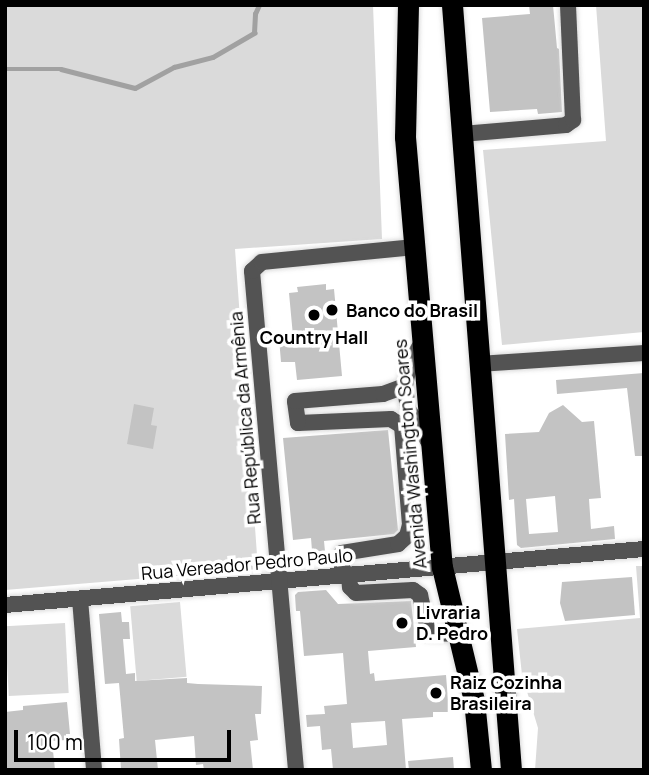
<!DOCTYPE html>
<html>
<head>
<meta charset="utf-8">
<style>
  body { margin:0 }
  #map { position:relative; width:649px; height:775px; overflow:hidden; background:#fff; font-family:Manrope,sans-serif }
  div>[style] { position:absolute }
  .green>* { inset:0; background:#dadada; transform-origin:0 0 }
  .stream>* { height:4.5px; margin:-2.25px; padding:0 2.25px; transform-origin:2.25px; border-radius:2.25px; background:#a1a1a1 }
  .building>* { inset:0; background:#c3c3c3 }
  .roads { filter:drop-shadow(0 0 2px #dbdbdb) drop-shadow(0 0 2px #dbdbdb) }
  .minor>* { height:16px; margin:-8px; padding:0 8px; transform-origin:8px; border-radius:8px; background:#535353 }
  .highway>* { height:21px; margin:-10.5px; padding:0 10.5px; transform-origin:10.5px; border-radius:10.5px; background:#000 }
  .dots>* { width:19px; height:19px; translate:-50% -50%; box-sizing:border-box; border:4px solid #fff; border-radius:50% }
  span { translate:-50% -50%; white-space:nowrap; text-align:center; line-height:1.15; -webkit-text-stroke:7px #fff; paint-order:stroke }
  .poi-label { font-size:18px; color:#000; font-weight:700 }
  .left { translate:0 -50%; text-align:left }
  .street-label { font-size:18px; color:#000 }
  .frame { position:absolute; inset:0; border:7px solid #000; pointer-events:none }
  .scale { position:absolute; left:14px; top:730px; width:217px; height:32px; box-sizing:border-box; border:4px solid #000; border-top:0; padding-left:9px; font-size:21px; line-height:24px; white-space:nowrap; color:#000; -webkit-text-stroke:5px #fff; paint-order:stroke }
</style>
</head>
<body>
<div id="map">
  <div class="green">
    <div style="clip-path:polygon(31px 5px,373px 5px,382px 239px,235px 249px,258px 569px,5px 590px,5px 7px)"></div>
    <div style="clip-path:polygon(596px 5px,644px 5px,644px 332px,502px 345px,483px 150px,606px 141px)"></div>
    <div style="clip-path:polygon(636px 566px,644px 566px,644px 770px,535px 770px,538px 728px,522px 675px,517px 629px,640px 618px)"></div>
    <div style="left:180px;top:602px;width:75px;height:50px;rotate:85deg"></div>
    <div style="left:65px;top:623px;width:70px;height:60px;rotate:87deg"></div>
  </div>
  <div class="stream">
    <div style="left:5px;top:69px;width:56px"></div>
    <div style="left:61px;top:69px;width:76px;rotate:14.4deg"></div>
    <div style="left:135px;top:88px;width:44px;rotate:-28.3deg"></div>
    <div style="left:174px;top:67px;width:40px;rotate:-14.4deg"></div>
    <div style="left:213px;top:57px;width:48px;rotate:-30.3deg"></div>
    <div style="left:254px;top:33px;width:19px;rotate:-87deg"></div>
    <div style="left:255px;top:14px;width:10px;rotate:-66deg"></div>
  </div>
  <div class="building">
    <div style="clip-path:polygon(529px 5px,553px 5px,557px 48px,559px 49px,562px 112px,538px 114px,537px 109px,490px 112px,482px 18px,530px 14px)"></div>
    <div style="clip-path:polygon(326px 284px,326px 290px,334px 289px,342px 376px,297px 380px,295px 362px,281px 362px,279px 338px,293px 336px,289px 293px,298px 292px,297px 287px)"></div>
    <div style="clip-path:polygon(644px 373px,644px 456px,635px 456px,627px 388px,557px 394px,556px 380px)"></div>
    <div style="clip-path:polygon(134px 404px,154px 408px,151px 425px,157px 426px,153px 449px,127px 444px)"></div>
    <div style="clip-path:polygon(evenodd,563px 405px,582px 422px,594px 421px,601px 498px,589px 499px,591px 529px,614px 526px,615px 539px,521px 548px,517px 545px,514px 499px,509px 500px,505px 434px,539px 432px,549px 413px,563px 405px,555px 496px,558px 532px,529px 534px,526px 499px,555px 496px)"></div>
    <div style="clip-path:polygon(388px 430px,398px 530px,394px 534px,324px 541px,326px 562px,313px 563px,311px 538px,293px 540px,283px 438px)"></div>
    <div style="clip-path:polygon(632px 577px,635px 615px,565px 621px,560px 603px,562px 582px)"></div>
    <div style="clip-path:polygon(evenodd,326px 590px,338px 604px,411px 601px,416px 647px,368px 651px,370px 674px,374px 673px,375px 681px,446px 675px,449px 712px,433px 712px,433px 717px,402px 719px,406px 770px,333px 770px,331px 749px,322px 750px,320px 726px,307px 727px,306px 715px,325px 714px,324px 706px,347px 704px,343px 653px,304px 656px,300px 611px,296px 611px,295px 595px,298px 592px,326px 590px,385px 721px,387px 745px,353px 748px,351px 723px,385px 721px)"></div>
    <div style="clip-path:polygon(121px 612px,122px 622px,129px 622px,130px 639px,123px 639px,126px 674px,135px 673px,135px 681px,187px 678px,187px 683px,198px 684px,262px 686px,261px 714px,255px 714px,258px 740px,250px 741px,253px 770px,204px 770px,203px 764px,196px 765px,194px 736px,155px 740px,158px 770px,121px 770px,119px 739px,124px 738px,119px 683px,105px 684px,99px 614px)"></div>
    <div style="clip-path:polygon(67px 702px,70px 734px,66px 734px,66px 740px,52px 741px,55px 770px,5px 770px,5px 712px,23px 710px,23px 706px)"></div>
    <div style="clip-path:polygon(453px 757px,454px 770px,409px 770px,408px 761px)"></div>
  </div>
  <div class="roads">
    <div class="minor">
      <div style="left:462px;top:134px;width:104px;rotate:-4.9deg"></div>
      <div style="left:566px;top:125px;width:9px;rotate:-36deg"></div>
      <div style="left:573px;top:120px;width:115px;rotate:-92.5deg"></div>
      <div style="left:423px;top:341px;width:25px;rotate:122deg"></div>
      <div style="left:410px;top:362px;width:25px;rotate:102deg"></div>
      <div style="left:405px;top:386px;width:23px;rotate:83deg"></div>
      <div style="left:408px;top:409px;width:44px;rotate:58.1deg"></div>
      <div style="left:479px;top:364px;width:165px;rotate:-3.8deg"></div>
      <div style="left:349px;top:574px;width:13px;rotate:86deg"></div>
      <div style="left:350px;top:587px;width:8px;rotate:45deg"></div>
      <div style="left:356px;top:593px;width:57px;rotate:-3deg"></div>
      <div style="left:413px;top:590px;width:9px;rotate:36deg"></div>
      <div style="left:420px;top:595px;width:39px;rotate:77deg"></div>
      <div style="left:429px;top:633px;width:30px;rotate:2deg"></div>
      <div style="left:342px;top:575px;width:22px;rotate:-90deg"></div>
      <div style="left:342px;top:553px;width:57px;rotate:-9.1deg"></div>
      <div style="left:398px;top:544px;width:12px;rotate:-42deg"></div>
      <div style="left:407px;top:536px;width:11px;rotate:-75deg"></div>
      <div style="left:410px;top:525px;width:99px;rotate:-94.6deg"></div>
      <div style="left:402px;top:426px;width:13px;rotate:-148deg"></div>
      <div style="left:391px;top:419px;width:93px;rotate:177.5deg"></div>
      <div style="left:298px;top:423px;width:22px;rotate:-98deg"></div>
      <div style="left:295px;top:401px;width:88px;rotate:-4.5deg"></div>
      <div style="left:383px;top:394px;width:23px;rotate:-20deg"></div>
      <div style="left:80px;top:599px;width:172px;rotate:85.3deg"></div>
      <div style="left:5px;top:605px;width:641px;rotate:-5.01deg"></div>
      <div style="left:296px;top:770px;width:501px;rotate:-95.04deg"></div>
      <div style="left:252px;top:271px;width:13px;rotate:-42deg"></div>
      <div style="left:262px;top:262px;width:153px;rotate:-5.6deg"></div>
    </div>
    <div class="highway">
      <div style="left:408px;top:5px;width:132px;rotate:91.3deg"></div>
      <div style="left:405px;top:137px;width:432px;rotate:85.1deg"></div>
      <div style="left:442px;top:567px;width:137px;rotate:76.5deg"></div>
      <div style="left:474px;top:700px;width:70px;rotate:84.3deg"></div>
      <div style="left:452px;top:5px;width:767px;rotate:85.59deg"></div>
    </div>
  </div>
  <div class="dots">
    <div style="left:332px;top:310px;background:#000"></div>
    <div style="left:314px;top:315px;background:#000"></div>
    <div style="left:402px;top:623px;background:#000"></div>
    <div style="left:436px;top:693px;background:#000"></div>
  </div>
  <div class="poi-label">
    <span class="left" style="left:346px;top:310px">Banco do Brasil</span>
    <span style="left:314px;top:337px">Country Hall</span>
    <span class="left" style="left:416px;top:623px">Livraria<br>D. Pedro</span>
    <span class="left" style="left:450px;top:693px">Raiz Cozinha<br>Brasileira</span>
  </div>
  <div class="street-label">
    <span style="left:245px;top:418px;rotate:-95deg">Rua República da Armênia</span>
    <span style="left:410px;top:454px;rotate:-95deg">Avenida Washington Soares</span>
    <span style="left:247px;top:564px;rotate:-5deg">Rua Vereador Pedro Paulo</span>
  </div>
  <div class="frame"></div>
  <div class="scale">100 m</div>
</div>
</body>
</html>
